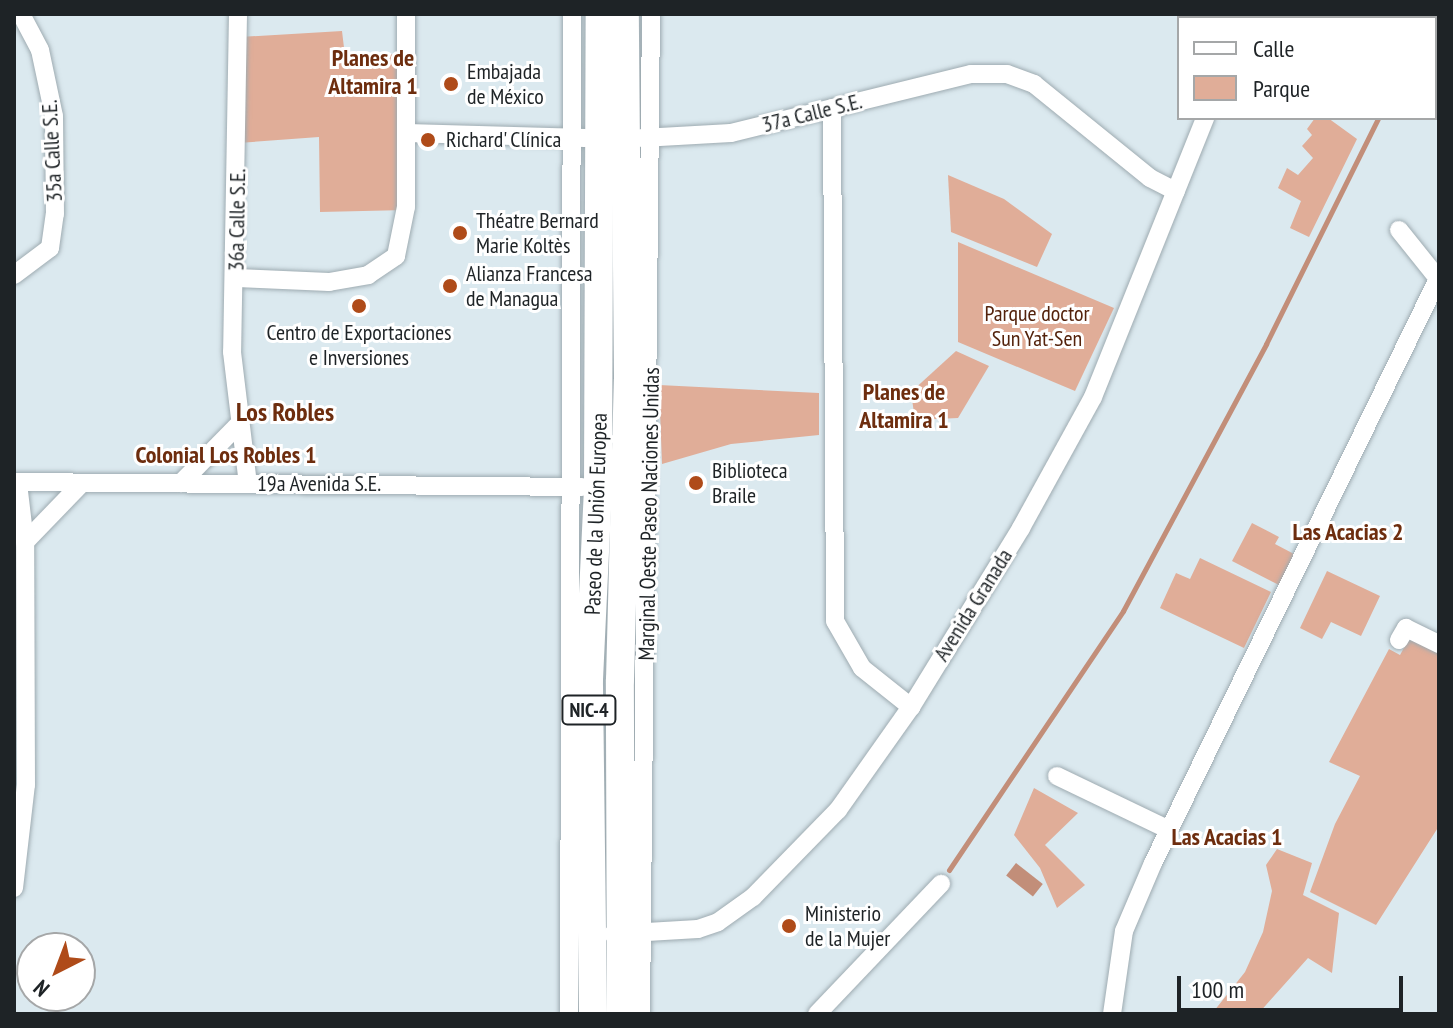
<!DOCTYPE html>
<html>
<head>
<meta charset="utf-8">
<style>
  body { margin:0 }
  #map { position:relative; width:1453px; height:1028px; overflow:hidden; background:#dbe9ef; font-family:"PT Sans Narrow",sans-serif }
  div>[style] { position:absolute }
  .green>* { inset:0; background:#e0ad98 }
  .water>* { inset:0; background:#c28e79; transform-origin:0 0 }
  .stream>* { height:5px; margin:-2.5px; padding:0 2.5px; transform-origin:2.5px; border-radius:2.5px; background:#c28e79 }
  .roads { filter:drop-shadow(0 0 2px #9eabb1) drop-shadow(0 0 2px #9eabb1) }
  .minor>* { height:18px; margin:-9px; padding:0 9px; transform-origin:9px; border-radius:9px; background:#fff }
  .highway>* { height:28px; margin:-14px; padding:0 14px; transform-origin:14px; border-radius:14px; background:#fff }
  .dots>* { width:22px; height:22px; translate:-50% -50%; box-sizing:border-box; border:4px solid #fff; border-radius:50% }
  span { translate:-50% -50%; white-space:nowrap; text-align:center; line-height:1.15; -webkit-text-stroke:6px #fff; paint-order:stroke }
  .shield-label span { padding:2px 6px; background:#fff; border:2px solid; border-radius:6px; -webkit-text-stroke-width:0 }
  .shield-label { font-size:20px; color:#1e2326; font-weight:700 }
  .poi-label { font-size:22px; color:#1e2326 }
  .left { translate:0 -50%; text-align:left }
  .street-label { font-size:22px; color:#1e2326 }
  .park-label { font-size:22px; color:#53220b }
  .neighbourhood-label { font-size:24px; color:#6d2d0e; font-weight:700 }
  .quarter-label { font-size:26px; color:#6d2d0e; font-weight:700 }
  .frame { position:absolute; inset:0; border:16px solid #1e2326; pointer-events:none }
  .legend { position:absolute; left:1177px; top:16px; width:260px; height:104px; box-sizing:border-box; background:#fff; border:2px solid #a5a7a8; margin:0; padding:10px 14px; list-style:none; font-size:24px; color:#1e2326 }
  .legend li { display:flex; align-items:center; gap:16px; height:40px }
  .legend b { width:40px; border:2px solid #a5a7a8 }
  .north { position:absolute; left:16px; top:932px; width:80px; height:80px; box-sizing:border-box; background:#fff; border:2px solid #a5a7a8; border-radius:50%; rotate:222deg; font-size:22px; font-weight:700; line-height:32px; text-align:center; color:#1e2326 }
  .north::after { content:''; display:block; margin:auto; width:28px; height:36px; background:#af4b19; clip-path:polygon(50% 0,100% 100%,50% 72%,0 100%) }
  .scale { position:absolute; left:1177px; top:976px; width:226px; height:36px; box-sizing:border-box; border:4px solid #1e2326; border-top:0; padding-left:10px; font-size:24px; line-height:28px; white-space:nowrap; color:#1e2326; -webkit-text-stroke:6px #fff; paint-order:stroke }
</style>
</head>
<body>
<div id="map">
  <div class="green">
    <div style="clip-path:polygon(342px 31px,345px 56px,406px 54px,406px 210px,320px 212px,319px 137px,238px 143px,239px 37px)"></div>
    <div style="clip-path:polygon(1315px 118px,1328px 118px,1357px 139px,1309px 237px,1290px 228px,1301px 201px,1278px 188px,1287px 168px,1298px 175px,1313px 158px,1302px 146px,1312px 135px,1307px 129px)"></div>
    <div style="clip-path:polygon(948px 175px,1004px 199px,1052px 234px,1037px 267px,951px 232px)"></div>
    <div style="clip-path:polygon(958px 242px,1114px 308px,1075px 391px,958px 342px)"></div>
    <div style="clip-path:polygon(956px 351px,989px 366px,958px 418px,915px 420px,911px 392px)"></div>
    <div style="clip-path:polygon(659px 385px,819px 393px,819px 435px,731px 444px,662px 464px)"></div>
    <div style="clip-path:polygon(1252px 523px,1279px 537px,1275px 544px,1294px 554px,1279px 585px,1232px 561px)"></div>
    <div style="clip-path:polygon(1200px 558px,1271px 592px,1244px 648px,1160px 608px,1176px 573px,1190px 579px)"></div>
    <div style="clip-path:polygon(1327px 571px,1380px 596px,1361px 636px,1331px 622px,1322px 639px,1300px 628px)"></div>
    <div style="clip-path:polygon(1410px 637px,1439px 653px,1439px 826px,1376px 925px,1310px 892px,1335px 824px,1360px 776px,1329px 762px,1389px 649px,1400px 655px)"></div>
    <div style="clip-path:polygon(1034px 788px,1078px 813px,1045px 845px,1085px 885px,1057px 908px,1040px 868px,1014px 835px)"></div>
    <div style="clip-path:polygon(1277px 849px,1312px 863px,1303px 895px,1339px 913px,1332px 973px,1308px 958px,1258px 1014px,1218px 1014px,1214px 1011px,1245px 972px,1263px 932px,1272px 891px,1266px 865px)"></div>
  </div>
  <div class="water">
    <div style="left:1016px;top:863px;width:34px;height:16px;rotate:38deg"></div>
  </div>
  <div class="stream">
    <div style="left:1422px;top:18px;width:4px;rotate:-63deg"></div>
    <div style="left:949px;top:870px;width:312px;rotate:-56.1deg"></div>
    <div style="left:1123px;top:611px;width:303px;rotate:-61.8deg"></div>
    <div style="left:1266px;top:344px;width:252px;rotate:-63.6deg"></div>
  </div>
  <div class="roads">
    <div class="minor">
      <div style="left:238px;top:14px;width:338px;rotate:91deg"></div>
      <div style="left:232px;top:352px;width:133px;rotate:83.1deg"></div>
      <div style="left:1396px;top:14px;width:15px;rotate:16deg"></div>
      <div style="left:1295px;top:18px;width:9px;rotate:-27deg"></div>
      <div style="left:1435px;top:25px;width:4px;rotate:14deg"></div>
      <div style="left:832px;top:108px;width:513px;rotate:89.66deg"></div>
      <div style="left:835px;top:621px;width:54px;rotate:60.1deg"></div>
      <div style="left:862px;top:668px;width:63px;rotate:38.5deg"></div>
      <div style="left:407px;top:133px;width:178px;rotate:1.6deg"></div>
      <div style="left:642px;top:138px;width:89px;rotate:-3.2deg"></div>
      <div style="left:731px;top:133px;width:247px;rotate:-13.8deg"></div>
      <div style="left:971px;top:74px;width:36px"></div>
      <div style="left:1007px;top:74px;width:29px;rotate:20deg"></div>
      <div style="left:1034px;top:84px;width:149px;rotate:39deg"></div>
      <div style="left:1150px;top:178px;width:29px;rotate:27deg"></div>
      <div style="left:1399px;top:230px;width:64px;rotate:51.3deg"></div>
      <div style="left:14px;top:275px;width:45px;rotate:-36.9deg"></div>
      <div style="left:50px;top:248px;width:34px;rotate:-82deg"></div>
      <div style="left:55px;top:214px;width:98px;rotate:-90.6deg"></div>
      <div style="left:54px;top:116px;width:67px;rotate:-102deg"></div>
      <div style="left:40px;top:50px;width:41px;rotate:-117.8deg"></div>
      <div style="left:237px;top:278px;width:92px;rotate:2.5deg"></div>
      <div style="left:329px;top:282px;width:40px;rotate:-10deg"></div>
      <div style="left:368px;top:275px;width:34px;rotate:-34deg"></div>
      <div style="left:396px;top:256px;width:50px;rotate:-78.5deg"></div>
      <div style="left:406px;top:207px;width:193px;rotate:-90deg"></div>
      <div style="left:14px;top:482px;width:568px;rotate:0.5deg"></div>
      <div style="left:181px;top:483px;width:80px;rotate:-45.5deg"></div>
      <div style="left:25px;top:542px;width:79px;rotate:-46deg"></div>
      <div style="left:1399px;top:640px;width:14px;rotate:-60deg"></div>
      <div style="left:1406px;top:628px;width:37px;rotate:26deg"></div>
      <div style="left:1057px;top:776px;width:124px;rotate:25.7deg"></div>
      <div style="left:14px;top:888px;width:104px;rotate:-83.4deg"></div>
      <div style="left:26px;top:785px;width:243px;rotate:-90.2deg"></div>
      <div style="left:25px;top:542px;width:59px;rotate:-96.8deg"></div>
      <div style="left:613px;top:934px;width:85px;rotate:-3.4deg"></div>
      <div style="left:698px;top:929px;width:21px;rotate:-19deg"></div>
      <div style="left:718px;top:922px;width:43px;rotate:-35.5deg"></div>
      <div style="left:753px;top:897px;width:122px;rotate:-45.7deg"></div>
      <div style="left:838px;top:810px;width:126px;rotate:-54.7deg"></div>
      <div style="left:911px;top:707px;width:210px;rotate:-58.4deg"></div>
      <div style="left:1021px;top:528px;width:149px;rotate:-61.2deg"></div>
      <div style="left:1093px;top:397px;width:301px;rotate:-68.1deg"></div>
      <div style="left:569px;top:1014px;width:1000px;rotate:-89.83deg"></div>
      <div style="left:641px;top:1014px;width:1000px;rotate:-89.43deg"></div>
      <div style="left:817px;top:1014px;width:180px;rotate:-46.4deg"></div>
      <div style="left:1112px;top:1014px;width:84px;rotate:-81.8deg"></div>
      <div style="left:1124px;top:931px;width:74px;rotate:-66.9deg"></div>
      <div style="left:1153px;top:863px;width:650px;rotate:-63.99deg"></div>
    </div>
    <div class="highway">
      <div style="left:593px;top:1014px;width:335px;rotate:-90.7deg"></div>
      <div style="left:589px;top:679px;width:192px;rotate:-87.3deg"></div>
      <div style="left:598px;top:487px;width:473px;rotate:-89.8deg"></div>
      <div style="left:621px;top:1014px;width:334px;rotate:-90.2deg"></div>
      <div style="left:620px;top:680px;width:300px;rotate:-88.5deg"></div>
      <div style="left:628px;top:380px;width:366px;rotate:-90.5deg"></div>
    </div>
  </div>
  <div class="dots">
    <div style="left:451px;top:84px;background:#af4b19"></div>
    <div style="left:428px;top:140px;background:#af4b19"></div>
    <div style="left:460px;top:233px;background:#af4b19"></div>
    <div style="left:450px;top:286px;background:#af4b19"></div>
    <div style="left:359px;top:306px;background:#af4b19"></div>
    <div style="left:696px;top:483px;background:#af4b19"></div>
    <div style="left:789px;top:926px;background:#af4b19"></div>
  </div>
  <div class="shield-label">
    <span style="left:589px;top:710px">NIC-4</span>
  </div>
  <div class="poi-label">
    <span class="left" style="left:467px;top:84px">Embajada<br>de México</span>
    <span class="left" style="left:446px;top:140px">Richard' Clínica</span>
    <span class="left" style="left:476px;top:233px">Théatre Bernard<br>Marie Koltès</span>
    <span class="left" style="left:466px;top:286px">Alianza Francesa<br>de Managua</span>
    <span style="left:359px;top:345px">Centro de Exportaciones<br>e Inversiones</span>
    <span class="left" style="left:712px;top:483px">Biblioteca<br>Braile</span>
    <span class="left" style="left:805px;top:926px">Ministerio<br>de la Mujer</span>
  </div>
  <div class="street-label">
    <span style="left:812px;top:113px;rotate:-14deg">37a Calle S.E.</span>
    <span style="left:52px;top:151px;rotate:-93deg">35a Calle S.E.</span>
    <span style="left:237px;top:220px;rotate:-89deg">36a Calle S.E.</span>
    <span style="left:319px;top:484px">19a Avenida S.E.</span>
    <span style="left:596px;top:514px;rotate:-88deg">Paseo de la Unión Europea</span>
    <span style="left:649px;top:514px;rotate:-89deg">Marginal Oeste Paseo Naciones Unidas</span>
    <span style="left:973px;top:605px;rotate:-58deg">Avenida Granada</span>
  </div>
  <div class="park-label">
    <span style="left:1037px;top:326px">Parque doctor<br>Sun Yat-Sen</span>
  </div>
  <div class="neighbourhood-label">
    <span style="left:373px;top:72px">Planes de<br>Altamira 1</span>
    <span style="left:904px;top:406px">Planes de<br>Altamira 1</span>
    <span style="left:226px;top:455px">Colonial Los Robles 1</span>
    <span style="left:1348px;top:532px">Las Acacias 2</span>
    <span style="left:1227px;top:837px">Las Acacias 1</span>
  </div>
  <div class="quarter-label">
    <span style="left:285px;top:412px">Los Robles</span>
  </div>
  <div class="frame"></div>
  <ul class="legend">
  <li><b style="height:10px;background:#fff"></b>Calle</li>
  <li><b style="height:22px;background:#e0ad98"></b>Parque</li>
  </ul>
  <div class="north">N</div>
  <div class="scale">100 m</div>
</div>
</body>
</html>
